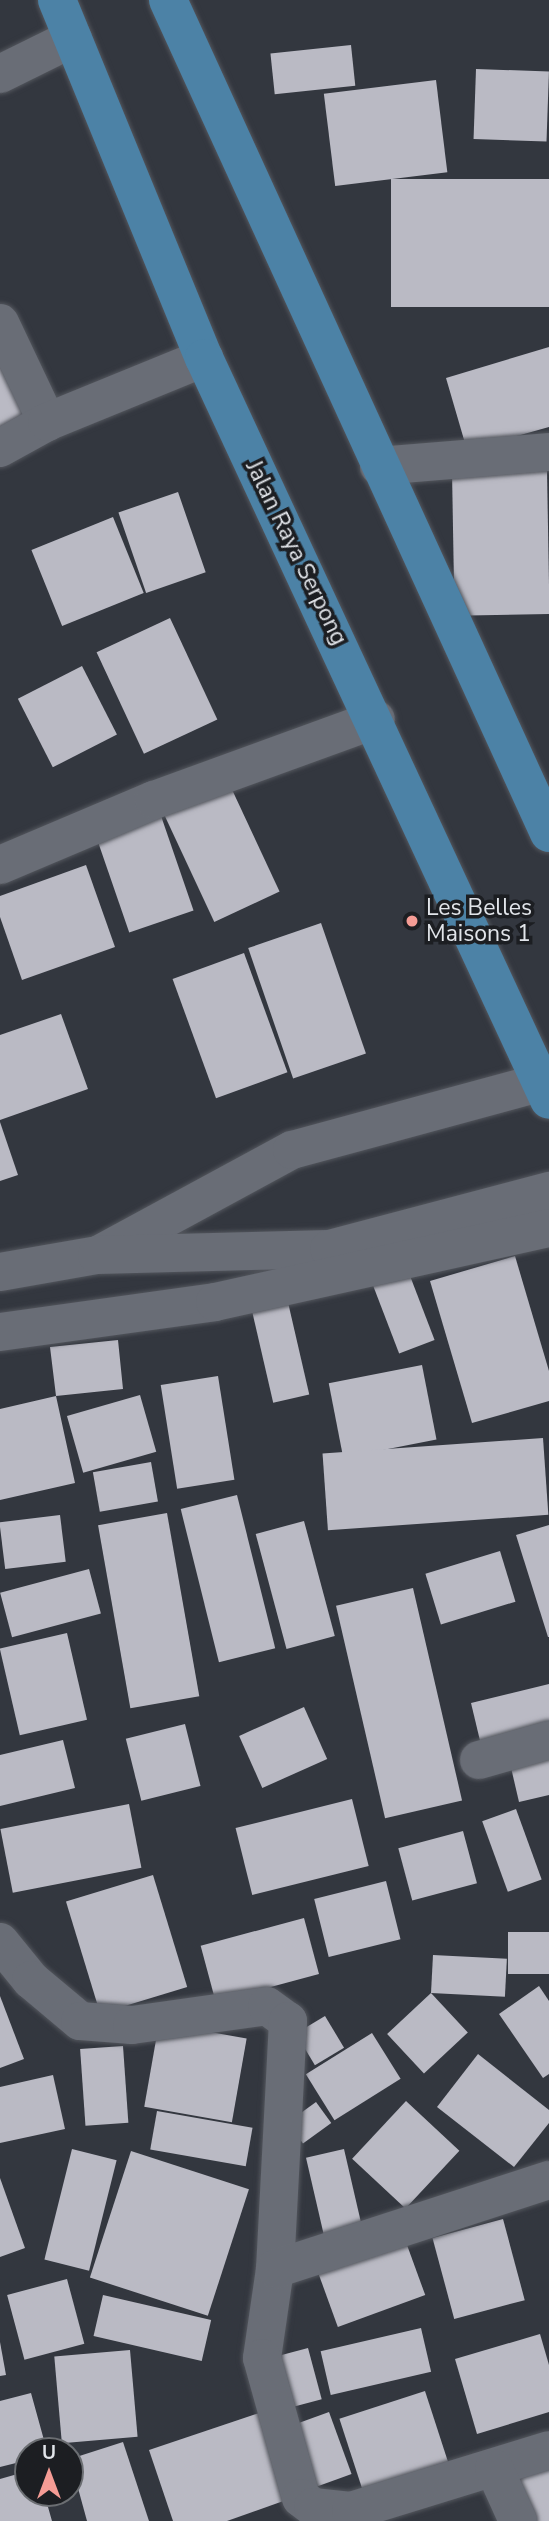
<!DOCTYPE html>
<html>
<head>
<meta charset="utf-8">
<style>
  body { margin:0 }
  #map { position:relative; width:549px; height:2521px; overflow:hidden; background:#33373f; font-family:"Nunito Sans",sans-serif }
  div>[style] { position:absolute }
  .building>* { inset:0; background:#babac4; transform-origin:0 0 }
  .roads { filter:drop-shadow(0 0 2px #53565d) drop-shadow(0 0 2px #53565d) }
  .minor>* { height:38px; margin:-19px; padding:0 19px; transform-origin:19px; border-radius:19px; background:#696d76 }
  .major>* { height:38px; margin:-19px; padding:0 19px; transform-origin:19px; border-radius:19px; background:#4c82a6 }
  .dots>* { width:19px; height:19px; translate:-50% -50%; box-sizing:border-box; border:4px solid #1c1e22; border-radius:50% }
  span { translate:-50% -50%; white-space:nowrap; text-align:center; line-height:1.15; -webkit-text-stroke:7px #1c1e22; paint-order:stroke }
  .street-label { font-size:23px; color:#e2e5ea }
  .poi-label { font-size:23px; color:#e2e5ea }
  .left { translate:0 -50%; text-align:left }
  .north { position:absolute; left:14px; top:2437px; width:70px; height:70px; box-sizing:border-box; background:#1c1e22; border:2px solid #6b6e72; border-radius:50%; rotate:0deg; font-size:19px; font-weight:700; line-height:28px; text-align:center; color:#e2e5ea }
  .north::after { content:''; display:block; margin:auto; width:24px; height:32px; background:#f59c95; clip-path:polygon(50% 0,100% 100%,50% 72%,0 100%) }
</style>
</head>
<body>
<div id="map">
  <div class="building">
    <div style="left:351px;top:45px;width:41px;height:81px;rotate:84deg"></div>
    <div style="left:476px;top:69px;width:73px;height:70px;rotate:2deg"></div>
    <div style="left:436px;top:80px;width:93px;height:113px;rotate:83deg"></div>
    <div style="left:549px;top:179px;width:128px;height:158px;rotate:90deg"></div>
    <div style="clip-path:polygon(549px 347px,549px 427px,467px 450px,446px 378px)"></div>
    <div style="clip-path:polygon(0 358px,28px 418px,0 431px)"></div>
    <div style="left:547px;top:470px;width:144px;height:95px;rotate:89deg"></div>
    <div style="left:178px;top:492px;width:85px;height:63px;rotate:71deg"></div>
    <div style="left:113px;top:517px;width:82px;height:88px;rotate:68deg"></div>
    <div style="left:170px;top:618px;width:112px;height:81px;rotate:65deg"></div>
    <div style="left:82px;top:666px;width:77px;height:72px;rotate:63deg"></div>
    <div style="left:228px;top:781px;width:122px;height:72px;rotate:65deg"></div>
    <div style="left:160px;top:813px;width:103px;height:68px;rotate:71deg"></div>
    <div style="clip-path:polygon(86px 865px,115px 947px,22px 980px,0 917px,0 896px)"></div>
    <div style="left:321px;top:923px;width:138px;height:77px;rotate:71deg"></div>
    <div style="left:244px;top:953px;width:127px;height:76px;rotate:70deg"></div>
    <div style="clip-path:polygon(61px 1014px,88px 1089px,0 1120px,0 1035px)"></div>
    <div style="clip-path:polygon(0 1122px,18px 1175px,0 1181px)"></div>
    <div style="clip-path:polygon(515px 1256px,549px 1371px,549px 1401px,472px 1423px,430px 1281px)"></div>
    <div style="left:407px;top:1268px;width:77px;height:38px;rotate:69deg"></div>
    <div style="left:287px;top:1298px;width:99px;height:37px;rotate:77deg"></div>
    <div style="clip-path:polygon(118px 1340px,123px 1389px,56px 1396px,75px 1483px,0 1500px,0 1409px,56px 1396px,50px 1347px)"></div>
    <div style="left:422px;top:1365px;width:76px;height:95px;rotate:79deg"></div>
    <div style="left:218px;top:1376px;width:105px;height:58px;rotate:81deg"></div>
    <div style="left:140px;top:1395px;width:59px;height:76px;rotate:74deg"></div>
    <div style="left:543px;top:1438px;width:77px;height:221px;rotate:86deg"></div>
    <div style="left:151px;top:1462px;width:40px;height:59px;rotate:80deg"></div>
    <div style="left:237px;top:1495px;width:158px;height:58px;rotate:76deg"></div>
    <div style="left:167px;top:1513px;width:186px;height:70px;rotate:80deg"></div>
    <div style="left:60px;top:1515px;width:47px;height:61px;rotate:83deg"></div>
    <div style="left:304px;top:1521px;width:119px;height:50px;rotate:75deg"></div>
    <div style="clip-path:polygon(549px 1525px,549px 1637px,548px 1637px,516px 1535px)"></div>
    <div style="left:500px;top:1551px;width:53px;height:78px;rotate:73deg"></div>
    <div style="left:89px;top:1569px;width:46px;height:92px;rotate:75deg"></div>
    <div style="left:413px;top:1588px;width:218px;height:79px;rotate:77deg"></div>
    <div style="left:67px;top:1633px;width:89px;height:69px;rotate:77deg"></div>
    <div style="clip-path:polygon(549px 1684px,549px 1732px,482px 1749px,471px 1703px)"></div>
    <div style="left:304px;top:1707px;width:57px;height:71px;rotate:66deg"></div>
    <div style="left:185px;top:1724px;width:64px;height:61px;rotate:76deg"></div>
    <div style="clip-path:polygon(63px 1740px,75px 1788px,0 1806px,0 1755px)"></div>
    <div style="clip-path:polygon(549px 1749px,549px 1795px,519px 1802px,509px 1759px)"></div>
    <div style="left:352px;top:1799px;width:69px;height:120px;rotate:76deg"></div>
    <div style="left:129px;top:1804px;width:65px;height:131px;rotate:79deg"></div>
    <div style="left:516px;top:1809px;width:75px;height:36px;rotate:70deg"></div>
    <div style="left:463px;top:1831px;width:54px;height:67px;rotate:75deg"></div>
    <div style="left:153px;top:1875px;width:117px;height:91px;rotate:73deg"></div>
    <div style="left:386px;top:1881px;width:60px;height:74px;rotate:76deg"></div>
    <div style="left:304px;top:1918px;width:58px;height:107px;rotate:75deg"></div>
    <div style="left:549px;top:1932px;width:42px;height:41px;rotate:90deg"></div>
    <div style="left:433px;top:1955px;width:74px;height:38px;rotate:3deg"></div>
    <div style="clip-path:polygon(539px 1986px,549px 2001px,549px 2074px,543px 2078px,499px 2014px)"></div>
    <div style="left:431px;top:1993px;width:54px;height:60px;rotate:47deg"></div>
    <div style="clip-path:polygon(0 1996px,24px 2059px,0 2068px)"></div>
    <div style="left:325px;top:2016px;width:37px;height:34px;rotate:59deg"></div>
    <div style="left:159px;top:2023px;width:89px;height:85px;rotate:10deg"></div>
    <div style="left:372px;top:2033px;width:54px;height:78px;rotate:58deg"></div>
    <div style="left:123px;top:2046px;width:77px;height:43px;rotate:86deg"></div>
    <div style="clip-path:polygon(478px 2054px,549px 2110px,549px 2123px,514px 2167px,437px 2107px)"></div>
    <div style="clip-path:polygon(53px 2075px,65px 2129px,0 2143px,0 2087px)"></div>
    <div style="left:406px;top:2101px;width:73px;height:79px;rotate:43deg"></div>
    <div style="left:316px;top:2102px;width:26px;height:35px;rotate:54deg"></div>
    <div style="left:157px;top:2111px;width:97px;height:39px;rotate:10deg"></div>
    <div style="left:72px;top:2149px;width:46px;height:114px;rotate:14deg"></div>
    <div style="left:344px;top:2149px;width:84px;height:39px;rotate:77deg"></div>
    <div style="left:131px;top:2151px;width:124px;height:133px;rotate:18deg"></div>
    <div style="clip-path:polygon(0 2178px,25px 2248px,0 2257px)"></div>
    <div style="left:503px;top:2219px;width:84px;height:73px;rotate:75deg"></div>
    <div style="left:403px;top:2234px;width:65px;height:93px;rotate:70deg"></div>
    <div style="left:67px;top:2279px;width:67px;height:62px;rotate:75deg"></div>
    <div style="left:103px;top:2295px;width:111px;height:42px;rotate:13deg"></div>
    <div style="left:421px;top:2328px;width:45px;height:103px;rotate:77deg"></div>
    <div style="clip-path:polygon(540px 2334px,549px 2365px,549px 2412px,477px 2434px,455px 2359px)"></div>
    <div style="clip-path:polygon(0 2342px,6px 2375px,0 2376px)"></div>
    <div style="left:308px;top:2348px;width:53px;height:37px;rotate:75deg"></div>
    <div style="left:130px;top:2350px;width:87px;height:76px;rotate:85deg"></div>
    <div style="left:425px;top:2391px;width:81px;height:90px;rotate:72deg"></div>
    <div style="clip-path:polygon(31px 2393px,47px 2451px,28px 2451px,28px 2460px,0 2467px,0 2401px)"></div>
    <div style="left:329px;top:2412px;width:66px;height:44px;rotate:70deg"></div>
    <div style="clip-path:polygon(259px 2413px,289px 2499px,227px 2521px,173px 2521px,149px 2450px)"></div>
    <div style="clip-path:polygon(123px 2442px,149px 2521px,87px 2521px,70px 2459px)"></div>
    <div style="clip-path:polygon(549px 2466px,549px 2521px,532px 2521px,516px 2475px)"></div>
    <div style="clip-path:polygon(28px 2471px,28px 2493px,44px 2493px,52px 2521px,0 2521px,0 2479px)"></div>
  </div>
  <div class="roads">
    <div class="minor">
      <div style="left:0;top:74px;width:81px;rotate:-26.3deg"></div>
      <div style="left:0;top:323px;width:110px;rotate:64.6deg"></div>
      <div style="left:0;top:448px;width:54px;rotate:-29deg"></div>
      <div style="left:47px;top:422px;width:170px;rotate:-22.2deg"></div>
      <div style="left:379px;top:466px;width:171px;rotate:-4.7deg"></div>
      <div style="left:0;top:865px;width:167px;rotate:-22.9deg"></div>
      <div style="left:154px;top:800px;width:236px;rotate:-20deg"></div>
      <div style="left:102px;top:1253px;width:216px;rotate:-28.5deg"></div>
      <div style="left:292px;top:1150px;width:259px;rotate:-15.2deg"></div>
      <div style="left:0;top:1272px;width:98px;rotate:-9.9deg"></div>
      <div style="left:97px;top:1255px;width:232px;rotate:-1.5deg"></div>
      <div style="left:329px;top:1249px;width:228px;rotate:-14.8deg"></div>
      <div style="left:0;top:1332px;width:217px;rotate:-7.9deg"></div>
      <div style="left:215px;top:1302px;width:342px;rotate:-12.5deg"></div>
      <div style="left:479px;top:1760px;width:73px;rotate:-15.9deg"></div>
      <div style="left:0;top:1942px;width:49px;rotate:50.8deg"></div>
      <div style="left:31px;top:1980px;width:64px;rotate:39.9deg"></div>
      <div style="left:80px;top:2021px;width:52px;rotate:4.4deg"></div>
      <div style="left:132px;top:2025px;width:136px;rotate:-8deg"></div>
      <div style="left:267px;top:2006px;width:26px;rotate:36deg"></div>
      <div style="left:288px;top:2021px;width:248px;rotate:93deg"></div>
      <div style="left:275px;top:2269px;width:90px;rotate:98.3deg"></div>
      <div style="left:262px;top:2358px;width:145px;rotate:74.4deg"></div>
      <div style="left:301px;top:2498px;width:15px;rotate:37deg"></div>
      <div style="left:313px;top:2507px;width:38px;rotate:6deg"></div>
      <div style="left:351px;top:2511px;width:207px;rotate:-17.1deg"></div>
      <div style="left:275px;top:2269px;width:288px;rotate:-18deg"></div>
      <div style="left:494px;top:2468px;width:58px;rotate:65.6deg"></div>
    </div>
    <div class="major">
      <div style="left:57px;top:0;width:387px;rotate:67.7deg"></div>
      <div style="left:204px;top:358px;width:818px;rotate:65.06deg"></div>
      <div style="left:168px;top:0;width:916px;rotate:65.42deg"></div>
    </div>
  </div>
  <div class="dots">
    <div style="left:412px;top:921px;background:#f59c95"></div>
  </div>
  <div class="street-label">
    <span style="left:296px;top:553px;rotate:64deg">Jalan Raya Serpong</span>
  </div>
  <div class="poi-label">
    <span class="left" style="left:426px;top:921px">Les Belles<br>Maisons 1</span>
  </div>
  <div class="north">U</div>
</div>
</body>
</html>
